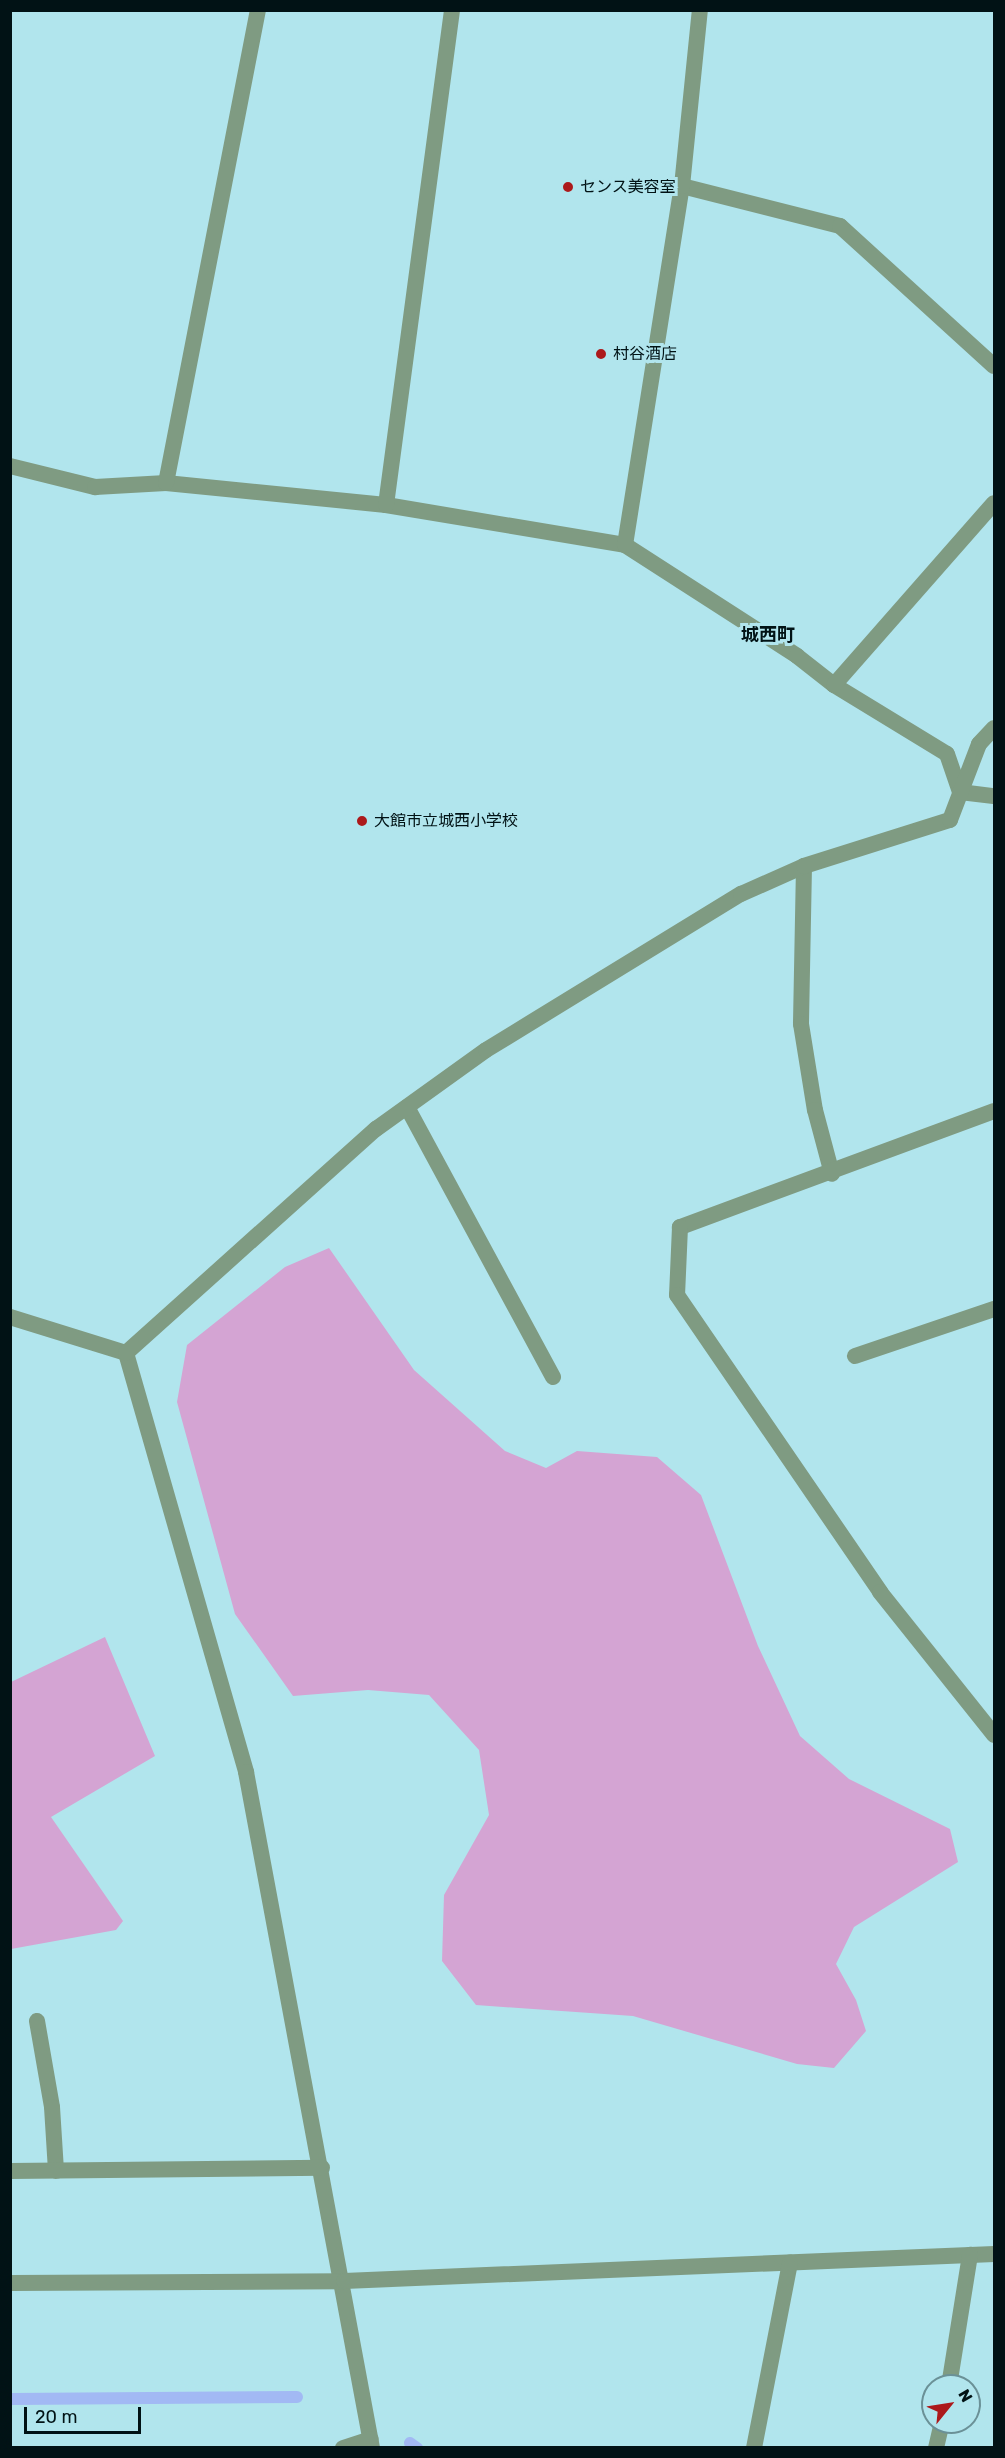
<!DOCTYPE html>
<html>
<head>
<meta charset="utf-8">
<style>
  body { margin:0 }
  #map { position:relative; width:1005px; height:2458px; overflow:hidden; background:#b1e5ed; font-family:Rubik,"Noto Sans JP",sans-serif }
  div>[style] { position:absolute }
  .green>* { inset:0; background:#d4a4d3 }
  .stream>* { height:12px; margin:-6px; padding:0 6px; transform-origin:6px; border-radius:6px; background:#a2b9f4 }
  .minor>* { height:16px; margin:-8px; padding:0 8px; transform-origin:8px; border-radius:8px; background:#7f9b82 }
  .dots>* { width:16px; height:16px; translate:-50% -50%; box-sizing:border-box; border:3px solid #b1e5ed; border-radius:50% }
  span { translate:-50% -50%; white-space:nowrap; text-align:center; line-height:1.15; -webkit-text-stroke:6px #b1e5ed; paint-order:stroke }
  .poi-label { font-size:16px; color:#011215 }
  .left { translate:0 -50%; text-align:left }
  .neighbourhood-label { font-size:18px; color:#011215; font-weight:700 }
  .frame { position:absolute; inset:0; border:12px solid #011215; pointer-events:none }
  .north { position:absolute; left:921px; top:2374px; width:60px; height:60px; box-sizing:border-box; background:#b1e5ed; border:2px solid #6b9197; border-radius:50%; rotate:60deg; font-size:16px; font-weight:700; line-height:24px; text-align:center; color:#011215 }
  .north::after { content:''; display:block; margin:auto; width:21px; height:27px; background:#ac191b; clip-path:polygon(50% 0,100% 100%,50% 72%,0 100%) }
  .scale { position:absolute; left:24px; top:2407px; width:117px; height:27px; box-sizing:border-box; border:3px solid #011215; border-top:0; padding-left:8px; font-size:18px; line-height:21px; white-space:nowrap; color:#011215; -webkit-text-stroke:4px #b1e5ed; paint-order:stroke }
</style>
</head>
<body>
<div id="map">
  <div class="green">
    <div style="clip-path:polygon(329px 1248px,414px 1370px,505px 1451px,546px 1468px,577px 1451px,657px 1457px,701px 1495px,758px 1646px,800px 1736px,849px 1779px,950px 1829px,958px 1862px,854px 1927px,836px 1964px,856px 2000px,866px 2031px,834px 2068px,797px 2064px,633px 2016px,476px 2005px,442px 1961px,444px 1895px,489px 1815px,479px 1750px,429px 1695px,368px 1690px,293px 1696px,235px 1614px,177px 1402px,187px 1345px,285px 1267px)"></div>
    <div style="clip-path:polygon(105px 1637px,155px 1756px,51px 1817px,123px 1921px,116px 1930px,11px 1949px,11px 1682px)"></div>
  </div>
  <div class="stream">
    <div style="left:10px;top:2399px;width:287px;rotate:-0.4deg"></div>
    <div style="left:410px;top:2443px;width:9px;rotate:36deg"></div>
  </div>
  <div class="minor">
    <div style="left:682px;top:186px;width:163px;rotate:14.2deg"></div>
    <div style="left:840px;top:226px;width:208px;rotate:42.3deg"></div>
    <div style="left:10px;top:466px;width:88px;rotate:13.9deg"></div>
    <div style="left:95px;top:487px;width:71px;rotate:-3.2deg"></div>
    <div style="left:166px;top:483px;width:221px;rotate:5.7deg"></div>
    <div style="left:386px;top:505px;width:242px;rotate:9.5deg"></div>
    <div style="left:625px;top:545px;width:205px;rotate:32.8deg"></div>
    <div style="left:797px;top:656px;width:47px;rotate:38.1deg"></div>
    <div style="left:834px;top:685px;width:132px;rotate:31.4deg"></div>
    <div style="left:947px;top:754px;width:40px;rotate:71.1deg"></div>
    <div style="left:166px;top:483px;width:482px;rotate:-79deg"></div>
    <div style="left:386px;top:505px;width:499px;rotate:-82.4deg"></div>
    <div style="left:625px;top:545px;width:363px;rotate:-81deg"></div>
    <div style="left:682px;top:186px;width:177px;rotate:-84.2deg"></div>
    <div style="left:834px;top:685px;width:242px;rotate:-48.7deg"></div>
    <div style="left:960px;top:792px;width:34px;rotate:7deg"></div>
    <div style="left:804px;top:866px;width:158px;rotate:91.1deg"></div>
    <div style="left:801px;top:1024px;width:87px;rotate:80.8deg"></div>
    <div style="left:815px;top:1110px;width:66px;rotate:75.1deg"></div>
    <div style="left:407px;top:1107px;width:307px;rotate:61.6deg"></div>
    <div style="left:994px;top:1111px;width:335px;rotate:159.7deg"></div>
    <div style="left:680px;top:1227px;width:68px;rotate:92.5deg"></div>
    <div style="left:677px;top:1295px;width:360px;rotate:55.6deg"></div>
    <div style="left:880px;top:1592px;width:183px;rotate:51.4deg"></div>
    <div style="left:10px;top:1317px;width:121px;rotate:17.2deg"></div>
    <div style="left:126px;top:1353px;width:436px;rotate:74deg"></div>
    <div style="left:246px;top:1772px;width:688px;rotate:79.44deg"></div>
    <div style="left:126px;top:1353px;width:336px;rotate:-41.9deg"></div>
    <div style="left:376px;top:1129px;width:135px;rotate:-35.7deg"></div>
    <div style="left:486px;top:1050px;width:299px;rotate:-31.5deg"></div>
    <div style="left:741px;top:894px;width:69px;rotate:-24deg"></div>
    <div style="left:804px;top:866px;width:153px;rotate:-17.5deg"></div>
    <div style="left:950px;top:820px;width:81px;rotate:-69.1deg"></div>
    <div style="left:979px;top:744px;width:22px;rotate:-47deg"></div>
    <div style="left:855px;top:1356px;width:147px;rotate:-18.7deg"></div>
    <div style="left:37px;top:2021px;width:87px;rotate:80.1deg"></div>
    <div style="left:52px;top:2107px;width:64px;rotate:86.4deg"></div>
    <div style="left:10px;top:2171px;width:312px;rotate:-0.6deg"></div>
    <div style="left:10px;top:2283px;width:334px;rotate:-0.3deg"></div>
    <div style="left:344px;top:2281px;width:651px;rotate:-2.38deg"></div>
    <div style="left:949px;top:2386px;width:133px;rotate:-80.9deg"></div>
    <div style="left:343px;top:2448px;width:29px;rotate:-18deg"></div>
    <div style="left:754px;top:2448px;width:189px;rotate:-79deg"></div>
    <div style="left:936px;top:2448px;width:27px;rotate:-77deg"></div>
  </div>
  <div class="dots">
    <div style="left:568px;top:187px;background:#ac191b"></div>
    <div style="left:601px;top:354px;background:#ac191b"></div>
    <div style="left:362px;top:821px;background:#ac191b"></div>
  </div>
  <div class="poi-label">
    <span class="left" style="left:580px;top:187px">センス美容室</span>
    <span class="left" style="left:613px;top:354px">村谷酒店</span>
    <span class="left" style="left:374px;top:821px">大館市立城西小学校</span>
  </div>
  <div class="neighbourhood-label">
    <span style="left:768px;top:635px">城西町</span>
  </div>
  <div class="frame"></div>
  <div class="north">N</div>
  <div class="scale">20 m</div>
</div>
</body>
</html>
